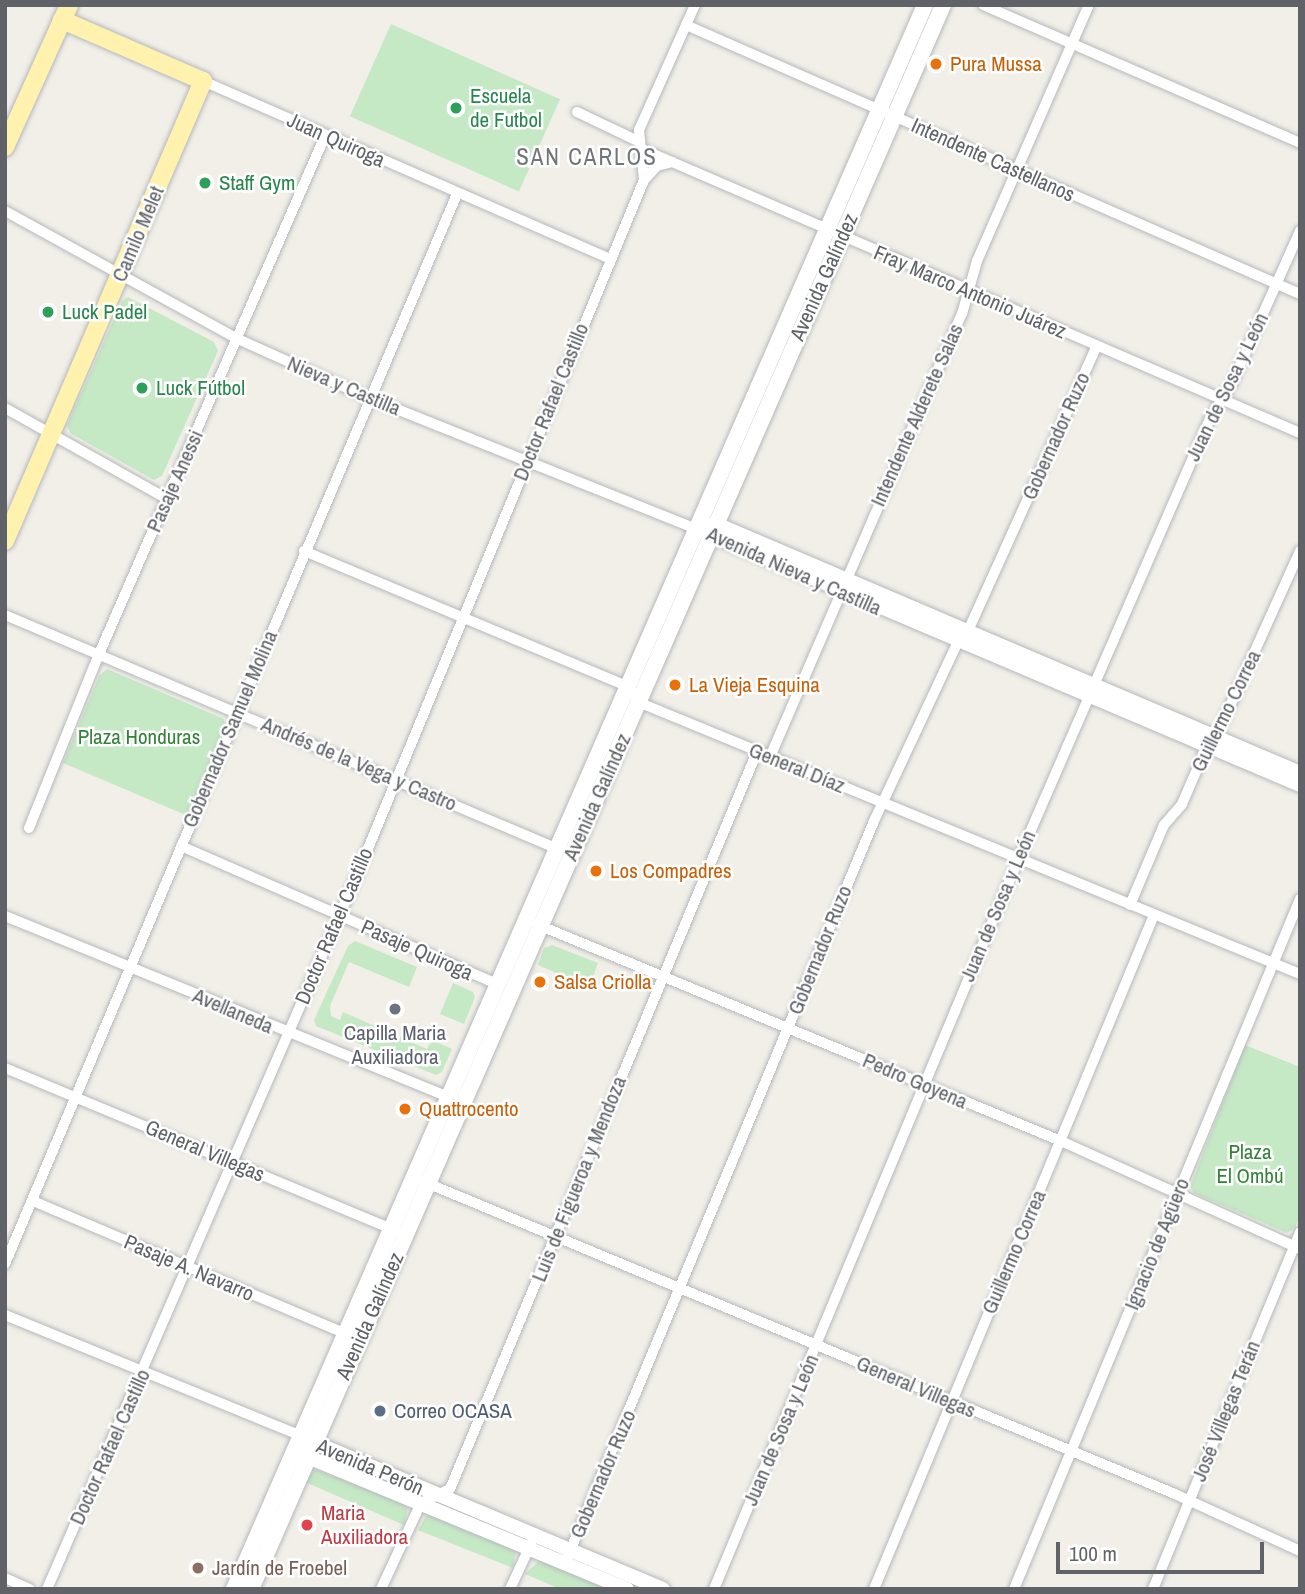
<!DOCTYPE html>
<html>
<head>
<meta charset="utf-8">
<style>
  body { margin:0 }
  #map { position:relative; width:1305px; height:1594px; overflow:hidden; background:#f1efe8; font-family:"Archivo Narrow",sans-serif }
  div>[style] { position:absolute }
  .green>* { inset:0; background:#c5e8c5; transform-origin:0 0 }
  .roads { filter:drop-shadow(0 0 2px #b5b8bc) drop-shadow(0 0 2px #b5b8bc) }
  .minor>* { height:10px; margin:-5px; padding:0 5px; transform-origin:5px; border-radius:5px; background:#fff }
  .tertiary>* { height:14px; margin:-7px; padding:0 7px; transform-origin:7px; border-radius:7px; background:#fff }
  .secondary>* { height:16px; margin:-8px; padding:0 8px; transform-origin:8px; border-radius:8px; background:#fff }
  .primary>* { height:18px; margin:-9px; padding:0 9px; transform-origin:9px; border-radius:9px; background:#fff2af }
  .dots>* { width:19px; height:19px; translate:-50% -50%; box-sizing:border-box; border:4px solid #fff; border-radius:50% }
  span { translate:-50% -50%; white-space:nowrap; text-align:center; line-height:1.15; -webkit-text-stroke:5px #fff; paint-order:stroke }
  .food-label { font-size:21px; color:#c56008 }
  .left { translate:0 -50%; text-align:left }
  .leisure-label { font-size:21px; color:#27864d }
  .street-label { font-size:21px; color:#5f6368 }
  .park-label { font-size:21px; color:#348238 }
  .worship-label { font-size:21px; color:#5b616d }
  .service-label { font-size:21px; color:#4e5e75 }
  .health-label { font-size:21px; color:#be3a42 }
  .education-label { font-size:21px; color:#785e54 }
  .neighbourhood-label { font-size:23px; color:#70757a; letter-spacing:2px }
  .frame { position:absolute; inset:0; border:7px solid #5f6368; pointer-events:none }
  .scale { position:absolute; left:1056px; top:1542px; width:208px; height:32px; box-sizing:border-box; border:4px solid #5f6368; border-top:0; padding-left:9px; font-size:21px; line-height:24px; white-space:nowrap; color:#5f6368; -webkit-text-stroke:5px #fff; paint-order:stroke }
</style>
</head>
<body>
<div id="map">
  <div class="green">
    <div style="left:391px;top:24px;width:185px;height:101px;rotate:24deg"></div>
    <div style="clip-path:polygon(128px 297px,214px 342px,218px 351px,162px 476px,154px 480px,70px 433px,67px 425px,122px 301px)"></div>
    <div style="clip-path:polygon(107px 669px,224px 719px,225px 727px,188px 816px,63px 763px,99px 676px)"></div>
    <div style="clip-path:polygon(355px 941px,417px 967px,409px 987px,349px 962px,330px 1006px,331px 1016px,340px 1020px,343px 1012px,427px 1049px,432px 1040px,452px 1049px,442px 1072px,436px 1075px,316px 1026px,314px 1020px,348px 946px)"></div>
    <div style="clip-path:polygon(552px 945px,598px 963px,589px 987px,538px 965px,544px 948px)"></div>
    <div style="clip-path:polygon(453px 983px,473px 992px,475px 997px,464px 1024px,440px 1014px)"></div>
    <div style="clip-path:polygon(1245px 1045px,1300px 1067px,1300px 1216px,1295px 1228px,1287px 1233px,1194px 1193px,1190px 1187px)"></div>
    <div style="clip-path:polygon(314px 1469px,402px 1502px,408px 1508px,404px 1525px,305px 1482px)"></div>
    <div style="clip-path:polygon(432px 1515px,511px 1547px,516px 1551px,513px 1568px,418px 1530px,426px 1516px)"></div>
    <div style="clip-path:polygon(540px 1560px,611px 1589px,560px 1589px,525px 1574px)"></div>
  </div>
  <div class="roads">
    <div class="minor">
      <div style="left:983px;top:5px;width:346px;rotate:23.5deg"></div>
      <div style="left:686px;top:25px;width:670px;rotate:23.66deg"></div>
      <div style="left:203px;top:81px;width:444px;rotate:23.6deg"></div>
      <div style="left:577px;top:112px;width:70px;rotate:25.5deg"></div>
      <div style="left:642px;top:149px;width:717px;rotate:23.35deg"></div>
      <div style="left:644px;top:180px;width:19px;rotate:-47deg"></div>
      <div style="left:657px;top:166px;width:16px;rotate:-15deg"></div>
      <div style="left:5px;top:211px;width:266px;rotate:28.8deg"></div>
      <div style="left:238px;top:339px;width:144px;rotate:24.2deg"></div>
      <div style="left:369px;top:398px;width:353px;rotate:21.8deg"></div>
      <div style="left:5px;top:408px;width:186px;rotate:29.3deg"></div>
      <div style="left:304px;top:551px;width:352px;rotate:22.7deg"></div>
      <div style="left:629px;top:687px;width:17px;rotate:59deg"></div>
      <div style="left:638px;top:702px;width:716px;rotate:22.34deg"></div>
      <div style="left:5px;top:615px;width:600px;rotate:22.94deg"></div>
      <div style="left:770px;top:757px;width:483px;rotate:-66.6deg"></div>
      <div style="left:962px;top:314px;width:55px;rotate:-74.2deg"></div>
      <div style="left:977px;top:261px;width:279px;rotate:-66.4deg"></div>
      <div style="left:29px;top:828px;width:188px;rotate:-68.1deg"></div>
      <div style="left:99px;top:654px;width:565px;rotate:-66.43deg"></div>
      <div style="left:181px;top:846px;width:347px;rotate:23.6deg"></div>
      <div style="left:1130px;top:905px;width:87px;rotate:-67deg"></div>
      <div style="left:1164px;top:825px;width:28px;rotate:-49deg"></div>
      <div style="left:1182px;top:804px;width:63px;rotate:-66.7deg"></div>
      <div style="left:1207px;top:746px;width:13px;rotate:-45deg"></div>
      <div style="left:1216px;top:737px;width:204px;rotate:-65.7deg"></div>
      <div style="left:5px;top:916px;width:484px;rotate:22.2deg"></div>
      <div style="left:536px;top:924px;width:568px;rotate:22.46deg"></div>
      <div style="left:1061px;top:1141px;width:262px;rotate:24.3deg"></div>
      <div style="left:5px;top:1068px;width:425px;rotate:22.6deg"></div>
      <div style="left:422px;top:1181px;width:815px;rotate:22.57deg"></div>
      <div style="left:1175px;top:1494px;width:137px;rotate:24.5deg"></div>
      <div style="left:33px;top:1201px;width:340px;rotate:23deg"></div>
      <div style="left:5px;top:1264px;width:1162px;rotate:-67.1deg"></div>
      <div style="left:5px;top:1315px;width:320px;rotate:22.2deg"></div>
      <div style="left:565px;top:1563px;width:804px;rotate:-67.39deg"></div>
      <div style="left:874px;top:821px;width:198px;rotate:-64.9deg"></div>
      <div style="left:958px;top:642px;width:15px;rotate:-48deg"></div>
      <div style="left:968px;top:631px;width:312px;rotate:-65.7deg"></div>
      <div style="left:5px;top:1578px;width:27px;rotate:24deg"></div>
      <div style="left:47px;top:1589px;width:786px;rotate:-66.53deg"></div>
      <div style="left:360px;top:868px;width:744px;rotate:-67.57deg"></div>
      <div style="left:644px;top:180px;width:50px;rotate:-95.7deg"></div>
      <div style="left:639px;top:130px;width:137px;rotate:-65.9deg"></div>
      <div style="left:381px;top:1589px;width:95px;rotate:-65.1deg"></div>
      <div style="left:421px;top:1503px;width:32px;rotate:-26deg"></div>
      <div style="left:450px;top:1489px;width:798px;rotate:-67.39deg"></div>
      <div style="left:510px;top:1589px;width:50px;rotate:-65deg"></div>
      <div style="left:714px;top:1589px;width:790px;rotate:-67.36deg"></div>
      <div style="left:1018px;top:860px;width:483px;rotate:-66.5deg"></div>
      <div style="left:1211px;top:417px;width:40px;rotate:-58deg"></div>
      <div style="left:1232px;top:383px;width:167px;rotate:-65.9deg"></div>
      <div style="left:874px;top:1589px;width:730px;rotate:-67.44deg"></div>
      <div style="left:1014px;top:1589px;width:747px;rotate:-67.49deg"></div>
      <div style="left:1153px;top:1589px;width:386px;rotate:-67.6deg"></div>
    </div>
    <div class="tertiary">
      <div style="left:706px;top:527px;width:10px;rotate:-17deg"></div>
      <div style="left:716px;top:524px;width:635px;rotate:23.09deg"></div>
      <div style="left:702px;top:531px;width:650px;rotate:23.01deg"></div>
      <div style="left:306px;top:1439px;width:387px;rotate:22.8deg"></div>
      <div style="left:305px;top:1447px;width:10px;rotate:73deg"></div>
      <div style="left:308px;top:1457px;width:345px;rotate:22.5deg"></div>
    </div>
    <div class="secondary">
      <div style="left:234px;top:1589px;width:1728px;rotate:-66.43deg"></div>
      <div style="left:251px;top:1589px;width:1729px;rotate:-66.4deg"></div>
    </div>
    <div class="primary">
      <div style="left:5px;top:147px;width:156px;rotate:-65.7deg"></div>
      <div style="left:5px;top:541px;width:501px;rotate:-66.71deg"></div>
      <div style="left:203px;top:81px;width:154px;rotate:-156.6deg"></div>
    </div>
  </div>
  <div class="dots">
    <div style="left:936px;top:64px;background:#e8710a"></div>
    <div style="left:456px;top:108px;background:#2e9e5b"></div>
    <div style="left:205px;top:183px;background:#2e9e5b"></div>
    <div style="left:48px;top:312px;background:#2e9e5b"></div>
    <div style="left:142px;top:388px;background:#2e9e5b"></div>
    <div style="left:675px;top:685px;background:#e8710a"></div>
    <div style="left:596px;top:871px;background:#e8710a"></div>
    <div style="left:540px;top:982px;background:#e8710a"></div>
    <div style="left:395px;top:1009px;background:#6b7280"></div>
    <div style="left:405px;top:1109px;background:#e8710a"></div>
    <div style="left:380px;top:1411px;background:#5c6f8a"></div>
    <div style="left:307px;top:1525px;background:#e0444e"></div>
    <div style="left:198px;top:1568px;background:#8d6e63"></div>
  </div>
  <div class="food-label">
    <span class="left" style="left:950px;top:64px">Pura Mussa</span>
    <span class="left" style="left:689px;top:685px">La Vieja Esquina</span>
    <span class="left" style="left:610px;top:871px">Los Compadres</span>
    <span class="left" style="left:554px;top:982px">Salsa Criolla</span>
    <span class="left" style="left:419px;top:1109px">Quattrocento</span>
  </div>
  <div class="leisure-label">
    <span class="left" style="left:470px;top:108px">Escuela<br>de Futbol</span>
    <span class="left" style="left:219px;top:183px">Staff Gym</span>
    <span class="left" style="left:62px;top:312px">Luck Padel</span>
    <span class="left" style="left:156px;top:388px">Luck Fútbol</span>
  </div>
  <div class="street-label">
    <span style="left:336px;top:140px;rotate:24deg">Juan Quiroga</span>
    <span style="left:993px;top:160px;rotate:24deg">Intendente Castellanos</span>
    <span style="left:138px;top:234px;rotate:-67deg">Camilo Melet</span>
    <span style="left:824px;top:277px;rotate:-66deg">Avenida Galíndez</span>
    <span style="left:970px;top:292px;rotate:23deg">Fray Marco Antonio Juárez</span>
    <span style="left:344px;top:386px;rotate:23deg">Nieva y Castilla</span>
    <span style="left:1227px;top:387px;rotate:-64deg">Juan de Sosa y León</span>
    <span style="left:551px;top:402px;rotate:-68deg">Doctor Rafael Castillo</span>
    <span style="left:917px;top:415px;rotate:-66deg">Intendente Alderete Salas</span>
    <span style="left:1056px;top:436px;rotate:-66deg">Gobernador Ruzo</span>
    <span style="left:175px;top:481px;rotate:-66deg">Pasaje Anessi</span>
    <span style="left:794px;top:571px;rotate:24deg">Avenida Nieva y Castilla</span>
    <span style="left:1226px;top:711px;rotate:-64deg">Guillermo Correa</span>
    <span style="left:230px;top:729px;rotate:-67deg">Gobernador Samuel Molina</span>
    <span style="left:359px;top:764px;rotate:23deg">Andrés de la Vega y Castro</span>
    <span style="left:797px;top:768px;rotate:22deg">General Díaz</span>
    <span style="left:597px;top:797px;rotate:-66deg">Avenida Galíndez</span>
    <span style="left:998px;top:906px;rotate:-67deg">Juan de Sosa y León</span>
    <span style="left:334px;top:926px;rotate:-67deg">Doctor Rafael Castillo</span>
    <span style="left:417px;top:950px;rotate:24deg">Pasaje Quiroga</span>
    <span style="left:820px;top:950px;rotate:-68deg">Gobernador Ruzo</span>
    <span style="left:233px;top:1011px;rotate:23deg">Avellaneda</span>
    <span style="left:915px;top:1081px;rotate:23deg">Pedro Goyena</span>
    <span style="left:205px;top:1151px;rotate:23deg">General Villegas</span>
    <span style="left:579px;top:1179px;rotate:-68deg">Luis de Figueroa y Mendoza</span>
    <span style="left:1157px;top:1244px;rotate:-68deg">Ignacio de Agüero</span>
    <span style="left:1014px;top:1252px;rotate:-67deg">Guillermo Correa</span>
    <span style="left:189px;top:1268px;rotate:23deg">Pasaje A. Navarro</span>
    <span style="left:370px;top:1316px;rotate:-66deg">Avenida Galíndez</span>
    <span style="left:916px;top:1387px;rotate:23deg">General Villegas</span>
    <span style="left:1226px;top:1411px;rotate:-68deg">José Villegas Terán</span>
    <span style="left:781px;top:1430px;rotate:-67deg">Juan de Sosa y León</span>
    <span style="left:110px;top:1447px;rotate:-66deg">Doctor Rafael Castillo</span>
    <span style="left:370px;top:1467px;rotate:23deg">Avenida Perón</span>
    <span style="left:603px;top:1474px;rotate:-67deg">Gobernador Ruzo</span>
  </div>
  <div class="park-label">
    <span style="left:139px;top:737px">Plaza Honduras</span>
    <span style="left:1250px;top:1164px">Plaza<br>El Ombú</span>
  </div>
  <div class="worship-label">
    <span style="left:395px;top:1045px">Capilla Maria<br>Auxiliadora</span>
  </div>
  <div class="service-label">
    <span class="left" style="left:394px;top:1411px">Correo OCASA</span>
  </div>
  <div class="health-label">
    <span class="left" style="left:321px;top:1525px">Maria<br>Auxiliadora</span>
  </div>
  <div class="education-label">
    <span class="left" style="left:212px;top:1568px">Jardín de Froebel</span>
  </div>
  <div class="neighbourhood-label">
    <span style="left:587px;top:157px">SAN CARLOS</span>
  </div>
  <div class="frame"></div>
  <div class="scale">100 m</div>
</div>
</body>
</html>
